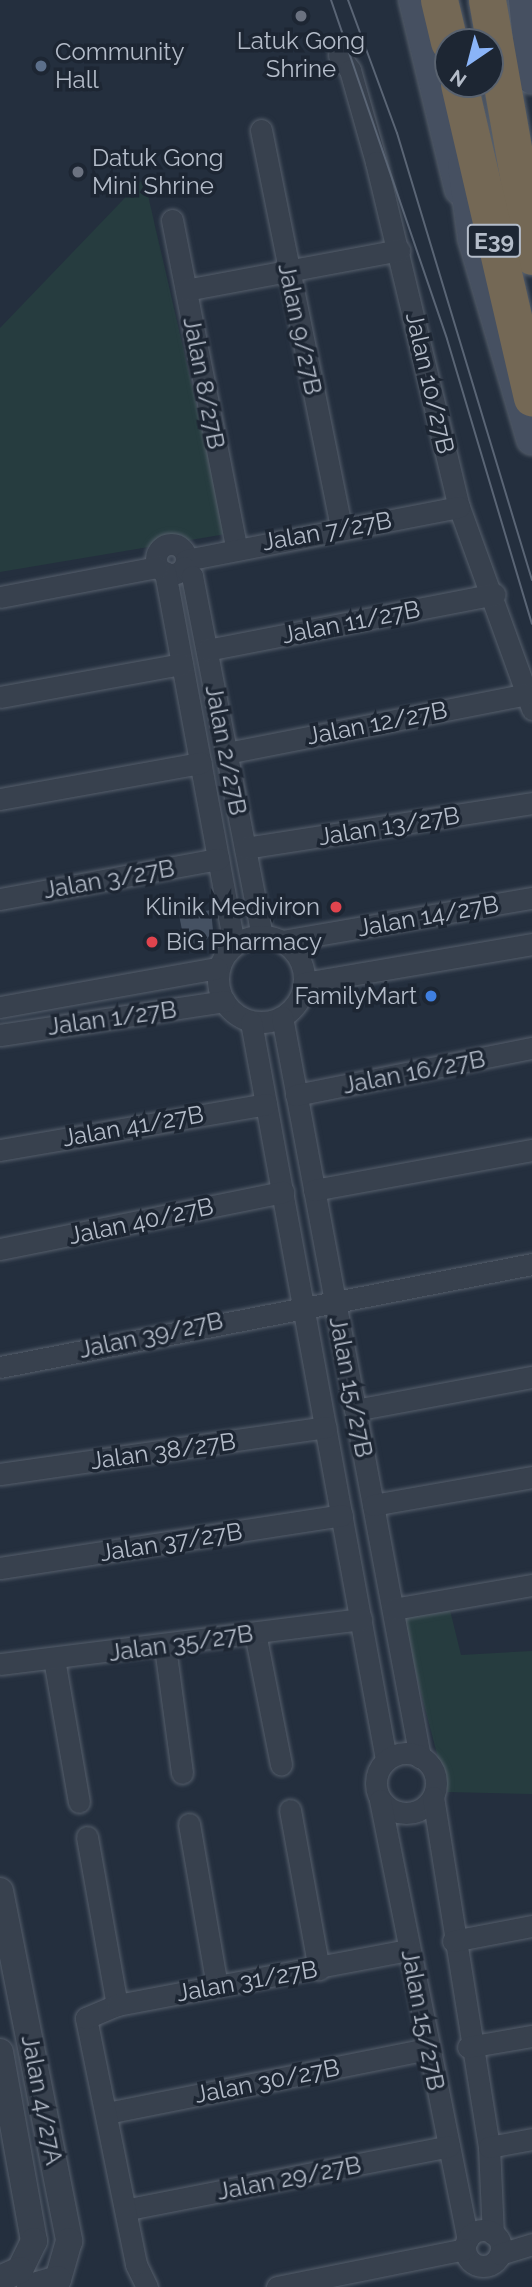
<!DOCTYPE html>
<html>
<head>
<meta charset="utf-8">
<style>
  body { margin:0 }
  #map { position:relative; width:532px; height:2287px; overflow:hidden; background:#242f3e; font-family:Raleway,sans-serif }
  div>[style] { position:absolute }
  .green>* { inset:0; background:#263c3f }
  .building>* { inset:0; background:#455162 }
  .roads { filter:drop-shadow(0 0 2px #565f6c) drop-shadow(0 0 2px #565f6c) }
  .minor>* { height:21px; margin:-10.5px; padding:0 10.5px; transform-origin:10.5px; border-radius:10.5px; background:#38414e }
  .minor>.ring { margin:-10.5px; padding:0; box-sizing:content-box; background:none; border:21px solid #38414e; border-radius:50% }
  .tertiary>* { height:26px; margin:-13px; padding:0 13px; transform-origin:13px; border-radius:13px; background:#38414e }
  .secondary>* { height:30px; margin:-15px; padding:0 15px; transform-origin:15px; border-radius:15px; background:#465061 }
  .motorway>* { height:37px; margin:-18.5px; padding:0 18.5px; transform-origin:18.5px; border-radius:18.5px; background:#746855 }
  .tram>* { height:2px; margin:-1px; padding:0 1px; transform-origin:1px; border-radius:1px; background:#5a6575 }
  .dots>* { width:19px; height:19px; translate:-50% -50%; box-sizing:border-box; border:4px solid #1d2633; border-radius:50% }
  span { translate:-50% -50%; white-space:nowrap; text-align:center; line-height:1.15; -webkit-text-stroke:7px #1d2633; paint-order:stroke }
  .shield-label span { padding:2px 5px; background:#1d2633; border:2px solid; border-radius:5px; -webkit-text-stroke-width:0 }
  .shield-label { font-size:23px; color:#b4bcc9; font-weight:700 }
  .poi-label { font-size:24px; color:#b4bcc9 }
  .left { translate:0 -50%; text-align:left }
  .right { translate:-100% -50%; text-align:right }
  .street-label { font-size:24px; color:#b4bcc9 }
  .north { position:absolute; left:434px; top:28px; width:70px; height:70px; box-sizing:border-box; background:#1d2633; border:2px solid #59626f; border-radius:50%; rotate:215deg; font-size:19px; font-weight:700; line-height:28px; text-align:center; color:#b4bcc9 }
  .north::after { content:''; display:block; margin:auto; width:24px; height:32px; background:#8ab4f8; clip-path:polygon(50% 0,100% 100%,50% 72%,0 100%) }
</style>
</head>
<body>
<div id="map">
  <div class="green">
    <div style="clip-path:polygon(144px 178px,226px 534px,0 572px,0 328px)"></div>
    <div style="clip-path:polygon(449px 1606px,461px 1655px,532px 1651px,532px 1794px,447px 1792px,400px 1613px)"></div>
  </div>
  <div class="building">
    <div style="clip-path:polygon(211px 910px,213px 930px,203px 945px,186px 950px,179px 915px)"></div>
  </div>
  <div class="roads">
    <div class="minor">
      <div style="left:339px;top:55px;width:19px;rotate:54deg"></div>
      <div style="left:350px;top:70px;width:96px;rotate:74.2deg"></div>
      <div style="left:376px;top:162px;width:355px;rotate:76.5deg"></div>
      <div style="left:459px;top:507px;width:215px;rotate:70.1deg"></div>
      <div style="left:261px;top:130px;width:406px;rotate:78.6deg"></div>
      <div style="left:172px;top:220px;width:333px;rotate:78.9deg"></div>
      <div style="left:186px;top:290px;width:217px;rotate:-10.6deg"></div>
      <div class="ring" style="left:156px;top:544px;width:9px;height:9px"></div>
      <div style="left:186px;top:560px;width:278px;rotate:-11deg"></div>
      <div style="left:184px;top:567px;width:12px;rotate:48deg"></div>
      <div style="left:192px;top:576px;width:367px;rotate:79deg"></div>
      <div style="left:165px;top:572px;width:378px;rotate:79.5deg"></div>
      <div style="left:0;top:597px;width:160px;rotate:-10.8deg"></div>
      <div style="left:207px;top:650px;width:293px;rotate:-11deg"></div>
      <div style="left:0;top:697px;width:185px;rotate:-10.3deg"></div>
      <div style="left:227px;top:753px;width:306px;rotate:-11.1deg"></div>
      <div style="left:0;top:799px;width:204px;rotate:-10.2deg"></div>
      <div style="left:245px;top:848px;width:291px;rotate:-8.9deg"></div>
      <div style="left:0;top:899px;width:222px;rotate:-10.4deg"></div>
      <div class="ring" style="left:218px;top:936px;width:65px;height:65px"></div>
      <div style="left:282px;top:941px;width:254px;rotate:-9.8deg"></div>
      <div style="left:304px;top:983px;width:231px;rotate:-9.7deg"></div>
      <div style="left:0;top:1007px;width:220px;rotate:-10.2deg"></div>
      <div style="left:282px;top:1017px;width:753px;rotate:79.44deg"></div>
      <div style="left:251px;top:1022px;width:749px;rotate:79.62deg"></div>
      <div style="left:0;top:1035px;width:227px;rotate:-8.6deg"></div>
      <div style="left:296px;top:1095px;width:241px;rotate:-11.3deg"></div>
      <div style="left:0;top:1150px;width:270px;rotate:-9.8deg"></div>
      <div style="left:314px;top:1190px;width:222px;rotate:-10.4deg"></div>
      <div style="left:0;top:1249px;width:289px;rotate:-11.4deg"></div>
      <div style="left:0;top:1367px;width:542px;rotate:-10.96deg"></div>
      <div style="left:355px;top:1410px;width:180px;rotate:-10.6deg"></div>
      <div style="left:0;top:1474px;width:329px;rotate:-8.2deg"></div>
      <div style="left:373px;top:1505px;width:161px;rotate:-10deg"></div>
      <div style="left:0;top:1568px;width:346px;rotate:-8.8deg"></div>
      <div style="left:393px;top:1609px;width:141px;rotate:-9.8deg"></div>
      <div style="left:255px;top:1633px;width:134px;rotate:78.8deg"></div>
      <div style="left:165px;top:1647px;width:127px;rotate:82.3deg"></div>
      <div style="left:54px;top:1659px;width:145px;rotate:80.1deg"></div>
      <div style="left:0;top:1664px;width:364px;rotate:-7.1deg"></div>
      <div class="ring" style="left:376px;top:1753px;width:39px;height:39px"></div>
      <div style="left:433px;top:1797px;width:354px;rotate:80.9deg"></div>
      <div style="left:489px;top:2147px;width:87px;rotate:87.4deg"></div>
      <div style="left:380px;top:1800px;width:448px;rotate:78.7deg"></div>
      <div style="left:290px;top:1810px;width:162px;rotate:79.7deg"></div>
      <div style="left:189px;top:1824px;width:164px;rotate:80.2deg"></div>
      <div style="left:87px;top:1837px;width:171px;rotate:79.9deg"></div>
      <div style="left:453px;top:1941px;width:80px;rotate:-10.8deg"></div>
      <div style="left:468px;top:2047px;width:65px;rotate:-9.8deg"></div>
      <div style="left:107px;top:2113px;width:326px;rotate:-11.3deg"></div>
      <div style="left:489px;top:2147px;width:44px;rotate:-10.5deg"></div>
      <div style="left:129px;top:2209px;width:326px;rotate:-11.1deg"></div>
      <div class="ring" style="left:465px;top:2230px;width:15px;height:15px"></div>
      <div style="left:500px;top:2254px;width:34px;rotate:-17deg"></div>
      <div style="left:147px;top:2287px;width:25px;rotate:-116deg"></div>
      <div style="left:136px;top:2264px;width:251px;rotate:-101.5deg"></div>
      <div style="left:86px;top:2018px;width:34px;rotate:-23deg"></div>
      <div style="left:117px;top:2005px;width:297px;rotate:-10.7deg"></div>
      <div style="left:277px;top:2287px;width:192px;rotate:-11.4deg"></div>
    </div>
    <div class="tertiary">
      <div style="left:0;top:1891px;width:357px;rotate:78.8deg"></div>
      <div style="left:69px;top:2241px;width:40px;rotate:106deg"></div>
      <div style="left:58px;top:2279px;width:29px;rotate:164deg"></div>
      <div style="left:0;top:2052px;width:192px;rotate:79.8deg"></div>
      <div style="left:34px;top:2241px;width:32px;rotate:116deg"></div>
      <div style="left:20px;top:2270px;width:22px;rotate:156deg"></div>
    </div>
    <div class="secondary">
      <div style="left:414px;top:0;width:195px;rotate:76.4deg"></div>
      <div style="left:524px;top:0;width:79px;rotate:84.2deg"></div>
      <div style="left:463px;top:166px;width:73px;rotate:82.1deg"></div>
      <div style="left:473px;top:238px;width:210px;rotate:73.7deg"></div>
    </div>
    <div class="motorway">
      <div style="left:439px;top:0;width:43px;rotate:76.6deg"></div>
      <div style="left:487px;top:0;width:260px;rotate:80deg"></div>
      <div style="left:459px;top:84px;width:322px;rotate:76.9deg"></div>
    </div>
  </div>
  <div class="tram">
    <div style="left:331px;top:0;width:358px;rotate:71.1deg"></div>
    <div style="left:447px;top:339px;width:297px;rotate:73.4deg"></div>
    <div style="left:348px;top:0;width:142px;rotate:69.8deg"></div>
    <div style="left:397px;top:133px;width:467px;rotate:73.2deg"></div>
  </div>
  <div class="dots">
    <div style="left:301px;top:16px;background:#6b7280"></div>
    <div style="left:41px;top:66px;background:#5c6f8a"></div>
    <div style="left:78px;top:172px;background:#6b7280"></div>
    <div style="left:336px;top:907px;background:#e0444e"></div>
    <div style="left:152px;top:942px;background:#e0444e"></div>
    <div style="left:431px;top:996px;background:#3f7fe0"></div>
  </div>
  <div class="shield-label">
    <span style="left:494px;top:241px">E39</span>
  </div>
  <div class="poi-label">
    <span style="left:301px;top:55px">Latuk Gong<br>Shrine</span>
    <span class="left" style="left:55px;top:66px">Community<br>Hall</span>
    <span class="left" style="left:92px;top:172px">Datuk Gong<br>Mini Shrine</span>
    <span class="right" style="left:320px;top:907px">Klinik Mediviron</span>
    <span class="left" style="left:166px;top:942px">BiG Pharmacy</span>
    <span class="right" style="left:417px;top:996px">FamilyMart</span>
  </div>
  <div class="street-label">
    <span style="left:300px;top:329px;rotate:78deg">Jalan 9/27B</span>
    <span style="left:204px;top:383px;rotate:79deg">Jalan 8/27B</span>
    <span style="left:430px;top:383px;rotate:77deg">Jalan 10/27B</span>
    <span style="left:327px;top:531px;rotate:-10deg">Jalan 7/27B</span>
    <span style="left:351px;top:622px;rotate:-11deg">Jalan 11/27B</span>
    <span style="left:377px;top:723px;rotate:-11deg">Jalan 12/27B</span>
    <span style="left:226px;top:750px;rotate:79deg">Jalan 2/27B</span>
    <span style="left:389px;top:826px;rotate:-9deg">Jalan 13/27B</span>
    <span style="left:109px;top:879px;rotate:-10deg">Jalan 3/27B</span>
    <span style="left:428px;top:916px;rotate:-10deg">Jalan 14/27B</span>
    <span style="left:112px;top:1018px;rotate:-8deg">Jalan 1/27B</span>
    <span style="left:414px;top:1072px;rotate:-11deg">Jalan 16/27B</span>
    <span style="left:133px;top:1126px;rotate:-10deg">Jalan 41/27B</span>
    <span style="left:141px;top:1221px;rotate:-12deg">Jalan 40/27B</span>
    <span style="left:151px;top:1335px;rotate:-12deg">Jalan 39/27B</span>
    <span style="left:351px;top:1387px;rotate:79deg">Jalan 15/27B</span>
    <span style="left:163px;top:1451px;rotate:-8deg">Jalan 38/27B</span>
    <span style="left:171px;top:1542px;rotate:-9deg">Jalan 37/27B</span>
    <span style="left:181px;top:1643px;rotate:-8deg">Jalan 35/27B</span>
    <span style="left:247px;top:1981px;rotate:-10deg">Jalan 31/27B</span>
    <span style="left:423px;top:2020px;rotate:79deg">Jalan 15/27B</span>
    <span style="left:267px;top:2081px;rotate:-11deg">Jalan 30/27B</span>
    <span style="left:42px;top:2100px;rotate:79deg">Jalan 4/27A</span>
    <span style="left:289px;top:2178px;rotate:-11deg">Jalan 29/27B</span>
  </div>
  <div class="north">N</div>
</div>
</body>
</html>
